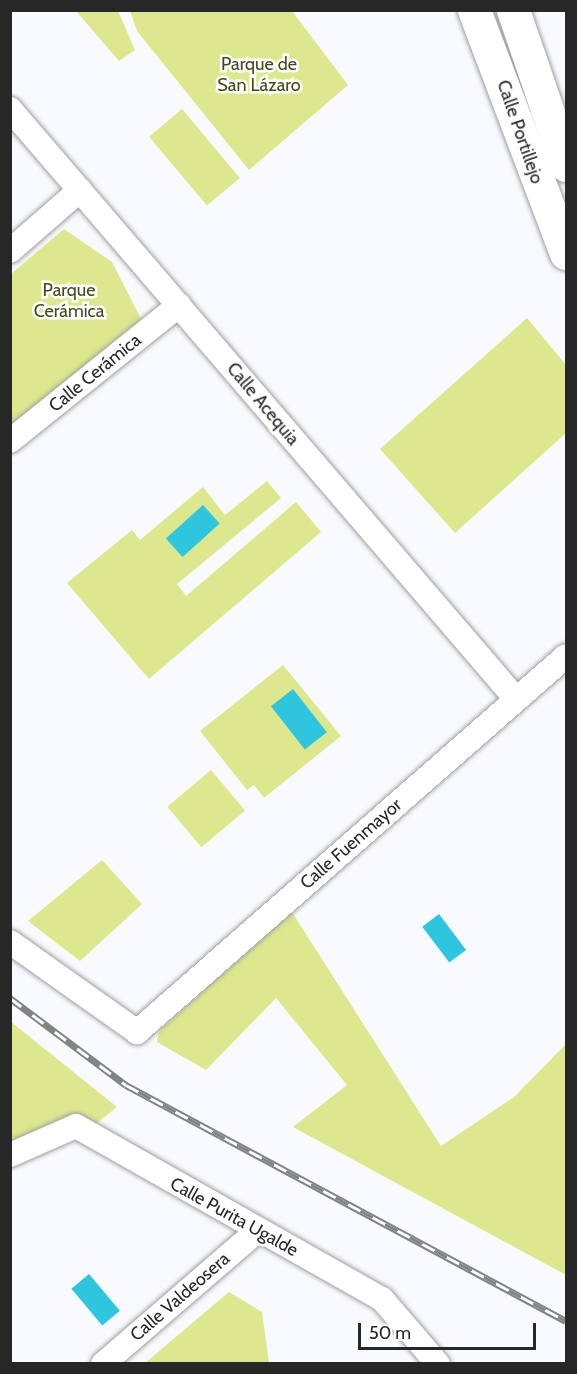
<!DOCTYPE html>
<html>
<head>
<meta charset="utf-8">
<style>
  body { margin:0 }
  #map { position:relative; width:577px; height:1374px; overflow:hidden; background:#f9fafe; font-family:Cabin,sans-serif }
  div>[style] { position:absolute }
  .green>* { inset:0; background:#dde78d; transform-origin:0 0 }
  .water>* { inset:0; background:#2ec6df; transform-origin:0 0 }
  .roads { filter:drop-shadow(0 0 2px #9e9fa2) drop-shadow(0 0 2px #9e9fa2) }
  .street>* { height:24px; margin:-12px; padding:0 12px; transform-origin:12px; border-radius:12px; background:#fff }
  .secondary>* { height:33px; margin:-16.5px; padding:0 16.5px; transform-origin:16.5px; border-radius:16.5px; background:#fff }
  .rail>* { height:7px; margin-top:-3.5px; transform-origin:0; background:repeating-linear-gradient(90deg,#fff 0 14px,#828385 0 28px); box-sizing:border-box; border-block:2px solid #828385 }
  span { translate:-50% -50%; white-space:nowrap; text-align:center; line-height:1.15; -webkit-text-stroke:5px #fff; paint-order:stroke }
  .park-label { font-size:18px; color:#454920 }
  .street-label { font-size:18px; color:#272728 }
  .frame { position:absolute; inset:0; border:12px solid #272728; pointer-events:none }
  .scale { position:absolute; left:358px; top:1323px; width:178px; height:27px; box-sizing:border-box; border:3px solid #272728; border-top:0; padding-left:8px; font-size:18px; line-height:21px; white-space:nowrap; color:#272728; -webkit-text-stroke:4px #fff; paint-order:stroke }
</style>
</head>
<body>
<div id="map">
  <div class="green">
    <div style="clip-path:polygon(76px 11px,118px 11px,135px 50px,119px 61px)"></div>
    <div style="clip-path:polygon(130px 11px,292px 11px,348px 85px,249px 170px,137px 31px)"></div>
    <div style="left:182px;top:109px;width:90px;height:43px;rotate:50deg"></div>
    <div style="clip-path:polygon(64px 229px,112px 262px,141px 319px,11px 426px,11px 274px)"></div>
    <div style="clip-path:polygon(527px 318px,566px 365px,566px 433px,455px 533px,380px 449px)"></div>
    <div style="clip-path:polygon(267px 481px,281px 498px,177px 584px,186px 596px,296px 502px,321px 532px,149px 679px,67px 583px,132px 530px,140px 540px,203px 487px,225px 515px)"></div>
    <div style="clip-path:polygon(283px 665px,341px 736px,264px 798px,254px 785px,247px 790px,200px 731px)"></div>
    <div style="left:211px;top:770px;width:53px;height:57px;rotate:50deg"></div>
    <div style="clip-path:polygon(102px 860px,142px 904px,80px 961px,28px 921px)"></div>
    <div style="clip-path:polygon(292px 912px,441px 1146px,514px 1097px,566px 1044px,566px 1275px,293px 1127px,347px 1085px,276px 998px,206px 1070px,157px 1042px,159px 1031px)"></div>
    <div style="clip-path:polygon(10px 1021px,117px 1107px,92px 1127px,10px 1158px)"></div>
    <div style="clip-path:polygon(229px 1292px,262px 1312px,269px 1363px,145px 1363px)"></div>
  </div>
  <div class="water">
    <div style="left:203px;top:505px;width:25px;height:50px;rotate:48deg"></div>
    <div style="left:293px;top:689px;width:55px;height:28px;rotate:52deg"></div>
    <div style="left:439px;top:914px;width:45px;height:21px;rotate:53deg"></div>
    <div style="left:89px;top:1274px;width:48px;height:23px;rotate:50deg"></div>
  </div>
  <div class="roads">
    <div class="street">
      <div style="left:10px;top:109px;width:777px;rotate:49.38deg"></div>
      <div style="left:10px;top:251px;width:93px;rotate:-41.1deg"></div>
      <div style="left:10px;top:441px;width:217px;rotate:-38.8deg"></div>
      <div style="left:10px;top:942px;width:156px;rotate:35.3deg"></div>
      <div style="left:137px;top:1032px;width:570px;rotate:-41.23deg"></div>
      <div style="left:10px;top:1155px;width:72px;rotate:-23.7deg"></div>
      <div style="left:76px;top:1126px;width:352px;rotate:29.5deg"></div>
      <div style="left:382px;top:1299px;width:86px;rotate:49.3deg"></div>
      <div style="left:103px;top:1364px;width:203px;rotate:-40.8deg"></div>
    </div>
    <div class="secondary">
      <div style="left:474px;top:10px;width:260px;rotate:69.3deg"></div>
      <div style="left:513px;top:10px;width:164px;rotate:71.1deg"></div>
    </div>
  </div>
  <div class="rail">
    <div style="left:10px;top:998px;width:145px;rotate:36.9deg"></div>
    <div style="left:126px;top:1085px;width:499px;rotate:28.2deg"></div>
  </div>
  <div class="park-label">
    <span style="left:259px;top:75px">Parque de<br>San Lázaro</span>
    <span style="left:69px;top:301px">Parque<br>Cerámica</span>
  </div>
  <div class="street-label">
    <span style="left:520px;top:132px;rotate:71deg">Calle Portillejo</span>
    <span style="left:95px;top:373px;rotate:-39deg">Calle Cerámica</span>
    <span style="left:263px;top:404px;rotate:50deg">Calle Acequia</span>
    <span style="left:351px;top:844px;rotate:-41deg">Calle Fuenmayor</span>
    <span style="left:234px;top:1217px;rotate:29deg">Calle Purita Ugalde</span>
    <span style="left:180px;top:1297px;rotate:-41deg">Calle Valdeosera</span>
  </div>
  <div class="frame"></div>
  <div class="scale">50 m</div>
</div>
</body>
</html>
